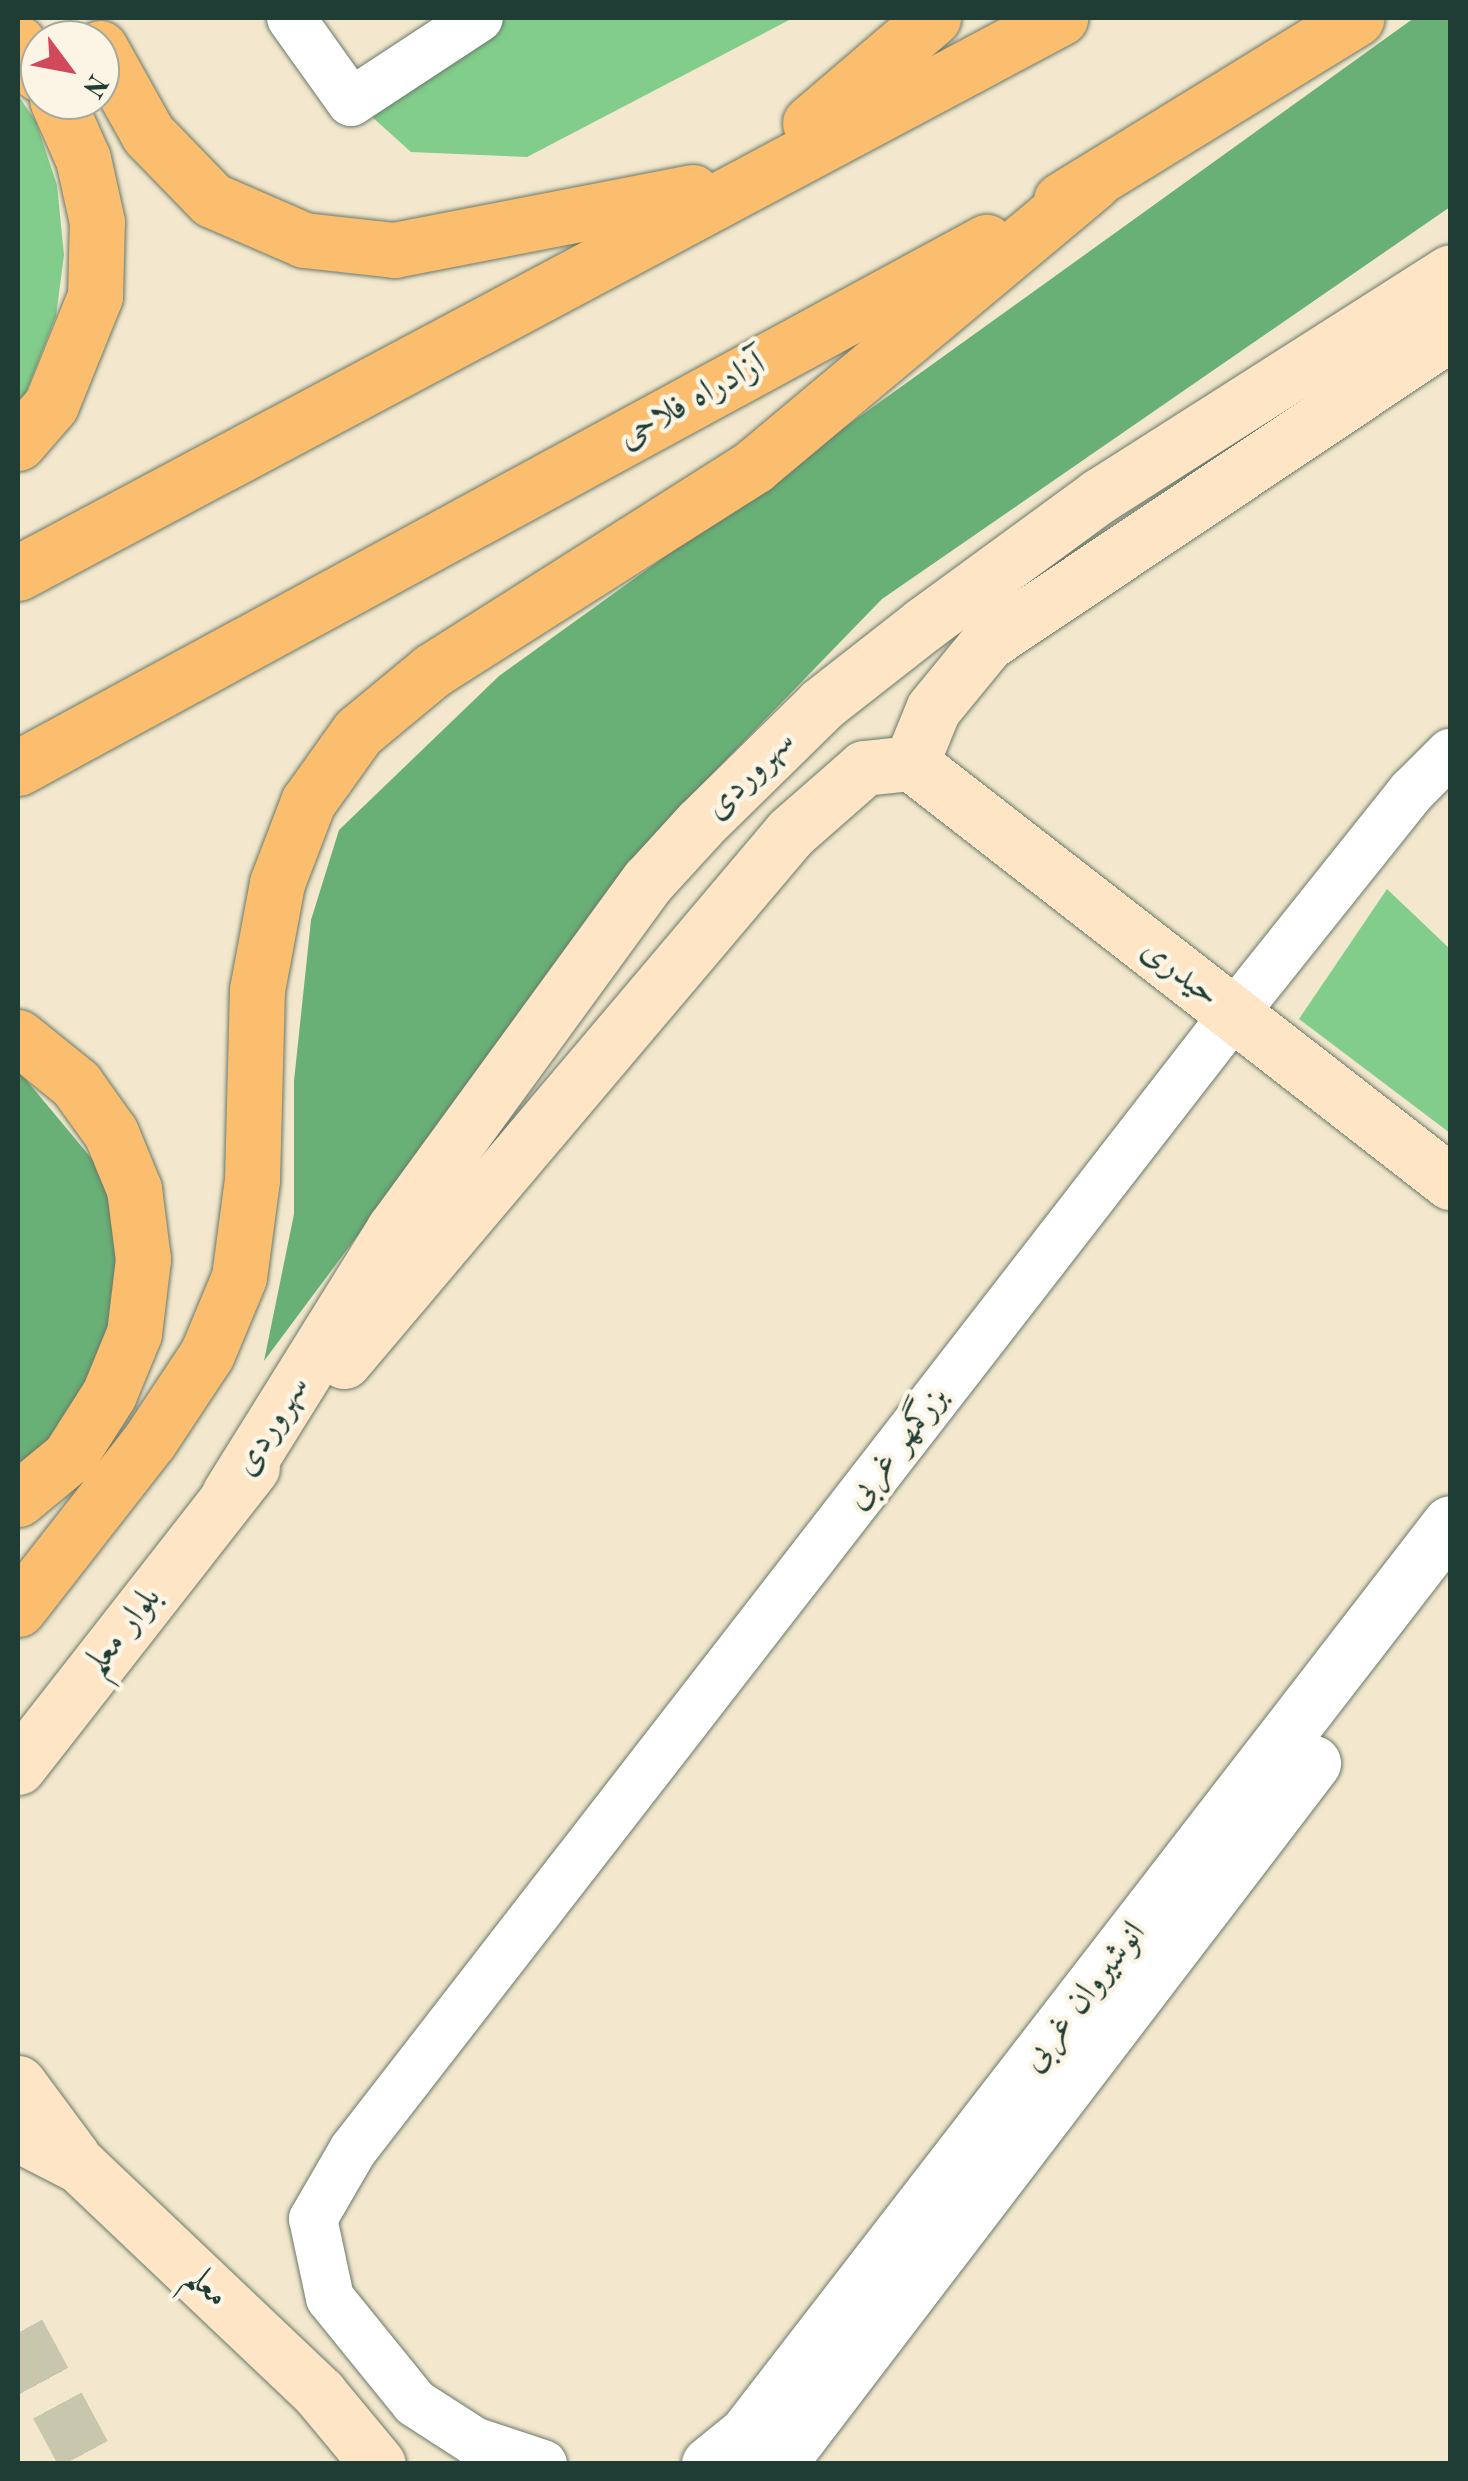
<!DOCTYPE html>
<html>
<head>
<meta charset="utf-8">
<style>
  body { margin:0 }
  #map { position:relative; width:1468px; height:2481px; overflow:hidden; background:#f3e8cd; font-family:"Old Standard TT",Amiri,serif }
  div>[style] { position:absolute }
  .green>* { inset:0; background:#82cd8b }
  .forest>* { inset:0; background:#69b077 }
  .trunk-tunnel>* { height:55px; margin-top:-27.5px; transform-origin:0; background:repeating-linear-gradient(90deg,#c9c6ae 0 55px,transparent 0 83px) }
  .roads { filter:drop-shadow(0 0 2px #69796a) drop-shadow(0 0 2px #69796a) }
  .minor>* { height:48px; margin:-24px; padding:0 24px; transform-origin:24px; border-radius:24px; background:#fff }
  .tertiary>* { height:55px; margin:-27.5px; padding:0 27.5px; transform-origin:27.5px; border-radius:27.5px; background:#fff }
  .secondary>* { height:55px; margin:-27.5px; padding:0 27.5px; transform-origin:27.5px; border-radius:27.5px; background:#fde5c5 }
  .motorway>* { height:55px; margin:-27.5px; padding:0 27.5px; transform-origin:27.5px; border-radius:27.5px; background:#fbbd6e }
  span { translate:-50% -50%; white-space:nowrap; text-align:center; line-height:1.15; -webkit-text-stroke:9px #fcf5e5; paint-order:stroke }
  .street-label { font-size:35px; color:#1f3d34 }
  .frame { position:absolute; inset:0; border:20px solid #1f3d34; pointer-events:none }
  .north { position:absolute; left:20px; top:20px; width:100px; height:100px; box-sizing:border-box; background:#fcf5e5; border:2px solid #a4ab9e; border-radius:50%; rotate:122deg; font-size:28px; font-weight:700; line-height:40px; text-align:center; color:#1f3d34 }
  .north::after { content:''; display:block; margin:auto; width:35px; height:45px; background:#d1495b; clip-path:polygon(50% 0,100% 100%,50% 72%,0 100%) }
</style>
</head>
<body>
<div id="map">
  <div class="green">
    <div style="clip-path:polygon(497px 18px,793px 18px,527px 157px,411px 152px,361px 107px)"></div>
    <div style="clip-path:polygon(18px 95px,36px 122px,57px 185px,64px 255px,56px 316px,18px 413px)"></div>
    <div style="clip-path:polygon(1387px 889px,1450px 949px,1450px 1133px,1299px 1019px)"></div>
  </div>
  <div class="forest">
    <div style="clip-path:polygon(1414px 18px,1450px 18px,1450px 207px,882px 599px,664px 824px,264px 1361px,294px 1214px,294px 1081px,311px 920px,339px 830px,499px 676px)"></div>
    <div style="clip-path:polygon(18px 1070px,97px 1165px,117px 1221px,118px 1316px,107px 1372px,18px 1500px)"></div>
  </div>
  <div class="trunk-tunnel">
    <div style="left:18px;top:2332px;width:150px;rotate:61.7deg"></div>
  </div>
  <div class="roads">
    <div class="minor">
      <div style="left:291px;top:18px;width:103px;rotate:54.5deg"></div>
      <div style="left:351px;top:102px;width:153px;rotate:-33.3deg"></div>
      <div style="left:543px;top:2464px;width:73px;rotate:-161.6deg"></div>
      <div style="left:474px;top:2441px;width:70px;rotate:-147.2deg"></div>
      <div style="left:415px;top:2403px;width:135px;rotate:-129deg"></div>
      <div style="left:330px;top:2298px;width:81px;rotate:-102.1deg"></div>
      <div style="left:313px;top:2219px;width:80px;rotate:-59.9deg"></div>
      <div style="left:353px;top:2150px;width:1436px;rotate:-52.21deg"></div>
      <div style="left:1233px;top:1015px;width:287px;rotate:-51.4deg"></div>
      <div style="left:1412px;top:791px;width:54px;rotate:-45deg"></div>
    </div>
    <div class="tertiary">
      <div style="left:709px;top:2464px;width:48px;rotate:-39deg"></div>
      <div style="left:746px;top:2434px;width:1151px;rotate:-52.3deg"></div>
      <div style="left:778px;top:2464px;width:882px;rotate:-52.65deg"></div>
    </div>
    <div class="secondary">
      <div style="left:911px;top:763px;width:58px;rotate:-67.8deg"></div>
      <div style="left:933px;top:709px;width:85px;rotate:-50.7deg"></div>
      <div style="left:987px;top:643px;width:557px;rotate:-33.8deg"></div>
      <div style="left:911px;top:763px;width:683px;rotate:37.86deg"></div>
      <div style="left:344px;top:1361px;width:691px;rotate:-49.81deg"></div>
      <div style="left:790px;top:833px;width:98px;rotate:-41.3deg"></div>
      <div style="left:864px;top:768px;width:47px;rotate:-6.1deg"></div>
      <div style="left:229px;top:1494px;width:312px;rotate:-58.1deg"></div>
      <div style="left:394px;top:1229px;width:431px;rotate:-53.9deg"></div>
      <div style="left:648px;top:881px;width:77px;rotate:-47.6deg"></div>
      <div style="left:700px;top:824px;width:171px;rotate:-44.5deg"></div>
      <div style="left:822px;top:704px;width:130px;rotate:-38.1deg"></div>
      <div style="left:924px;top:624px;width:217px;rotate:-36.2deg"></div>
      <div style="left:1099px;top:496px;width:416px;rotate:-32.5deg"></div>
      <div style="left:18px;top:1767px;width:380px;rotate:-52deg"></div>
      <div style="left:18px;top:2083px;width:92px;rotate:53.4deg"></div>
      <div style="left:18px;top:2134px;width:70px;rotate:27.3deg"></div>
      <div style="left:80px;top:2166px;width:330px;rotate:43.5deg"></div>
      <div style="left:319px;top:2393px;width:92px;rotate:50.3deg"></div>
    </div>
    <div class="motorway">
      <div style="left:18px;top:43px;width:38px;rotate:55deg"></div>
      <div style="left:100px;top:48px;width:98px;rotate:60.8deg"></div>
      <div style="left:148px;top:134px;width:92px;rotate:45.9deg"></div>
      <div style="left:212px;top:200px;width:100px;rotate:23.5deg"></div>
      <div style="left:304px;top:240px;width:91px;rotate:6.3deg"></div>
      <div style="left:394px;top:250px;width:304px;rotate:-11deg"></div>
      <div style="left:810px;top:123px;width:162px;rotate:-40.5deg"></div>
      <div style="left:1061px;top:200px;width:347px;rotate:-31.6deg"></div>
      <div style="left:18px;top:443px;width:50px;rotate:-49deg"></div>
      <div style="left:51px;top:405px;width:118px;rotate:-68deg"></div>
      <div style="left:95px;top:296px;width:74px;rotate:-88.5deg"></div>
      <div style="left:97px;top:222px;width:65px;rotate:-102.5deg"></div>
      <div style="left:83px;top:159px;width:64px;rotate:-113.8deg"></div>
      <div style="left:18px;top:573px;width:1181px;rotate:-28.04deg"></div>
      <div style="left:18px;top:768px;width:1102px;rotate:-28.52deg"></div>
      <div style="left:18px;top:1037px;width:75px;rotate:39deg"></div>
      <div style="left:76px;top:1084px;width:60px;rotate:54.5deg"></div>
      <div style="left:111px;top:1133px;width:61px;rotate:67.7deg"></div>
      <div style="left:134px;top:1189px;width:71px;rotate:82.7deg"></div>
      <div style="left:143px;top:1259px;width:75px;rotate:96.9deg"></div>
      <div style="left:134px;top:1333px;width:66px;rotate:112.3deg"></div>
      <div style="left:109px;top:1394px;width:75px;rotate:122.4deg"></div>
      <div style="left:69px;top:1457px;width:66px;rotate:140.5deg"></div>
      <div style="left:18px;top:1609px;width:214px;rotate:-52deg"></div>
      <div style="left:150px;top:1440px;width:103px;rotate:-56.5deg"></div>
      <div style="left:207px;top:1354px;width:83px;rotate:-67.4deg"></div>
      <div style="left:239px;top:1277px;width:98px;rotate:-82.4deg"></div>
      <div style="left:252px;top:1180px;width:190px;rotate:-88.5deg"></div>
      <div style="left:257px;top:990px;width:109px;rotate:-79.4deg"></div>
      <div style="left:277px;top:883px;width:87px;rotate:-69.1deg"></div>
      <div style="left:308px;top:802px;width:86px;rotate:-54.5deg"></div>
      <div style="left:358px;top:732px;width:97px;rotate:-39.6deg"></div>
      <div style="left:433px;top:670px;width:380px;rotate:-32.4deg"></div>
      <div style="left:754px;top:466px;width:442px;rotate:-39.9deg"></div>
    </div>
  </div>
  <div class="street-label">
    <span style="left:692px;top:401px;rotate:-29deg">آزادراه فلاحی</span>
    <span style="left:750px;top:775px;rotate:-45deg">سهروردی</span>
    <span style="left:1180px;top:973px;rotate:38deg">حیدری</span>
    <span style="left:272px;top:1426px;rotate:-58deg">سهروردی</span>
    <span style="left:897px;top:1448px;rotate:-52deg">بزرگمهر غربی</span>
    <span style="left:123px;top:1631px;rotate:-52deg">بلوار معلم</span>
    <span style="left:1084px;top:1997px;rotate:-52deg">انوشیروان غربی</span>
    <span style="left:207px;top:2287px;rotate:44deg">معلم</span>
  </div>
  <div class="frame"></div>
  <div class="north">N</div>
</div>
</body>
</html>
